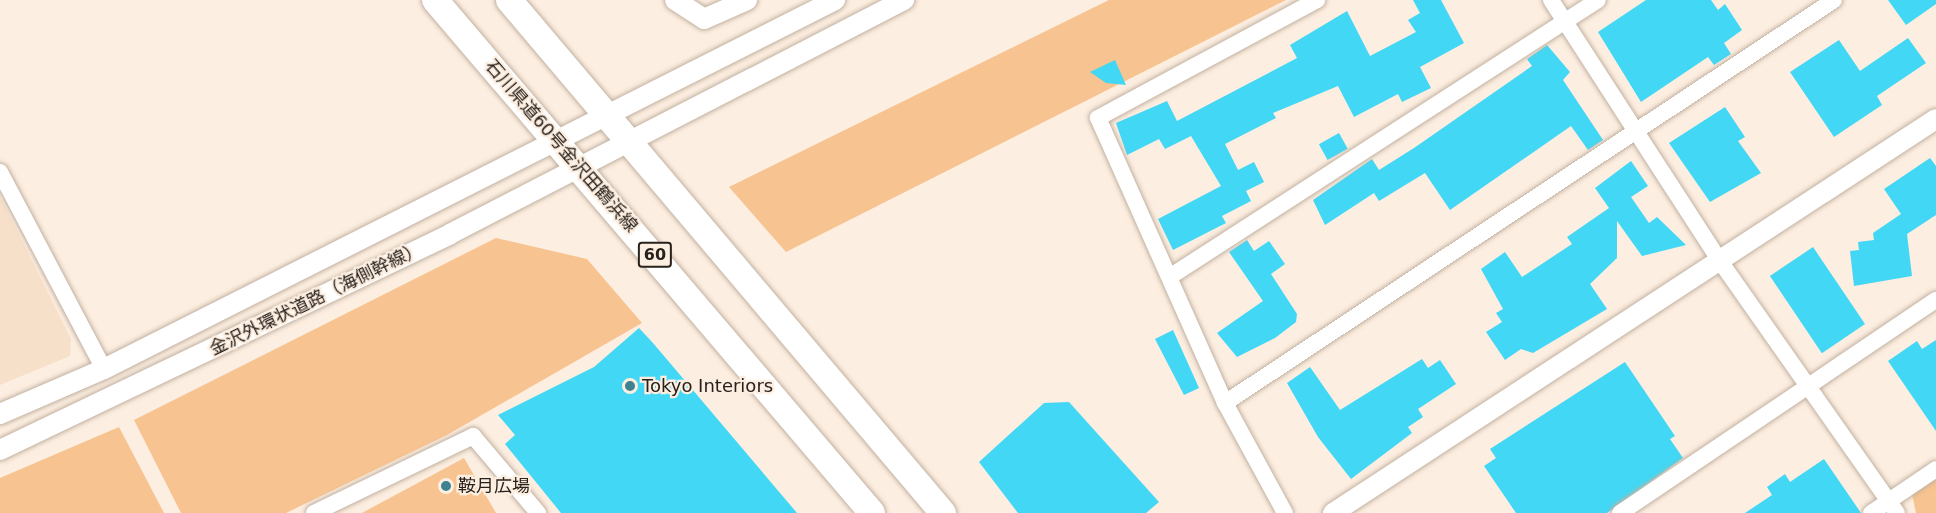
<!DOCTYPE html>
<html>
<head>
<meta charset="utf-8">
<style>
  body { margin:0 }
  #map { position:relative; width:1936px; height:513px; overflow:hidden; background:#fceee0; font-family:"DejaVu Sans","Noto Sans JP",sans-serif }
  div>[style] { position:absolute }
  .built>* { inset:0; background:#f7e0c9 }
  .green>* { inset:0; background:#f7c390 }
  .building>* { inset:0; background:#42d7f4; transform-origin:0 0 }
  .roads { filter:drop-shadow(0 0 2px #c2b1a1) drop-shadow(0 0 2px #c2b1a1) }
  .minor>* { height:16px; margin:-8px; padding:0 8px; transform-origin:8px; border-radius:8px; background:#fff }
  .tertiary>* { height:20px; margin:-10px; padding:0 10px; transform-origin:10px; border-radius:10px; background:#fff }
  .primary>* { height:26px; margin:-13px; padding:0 13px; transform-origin:13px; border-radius:13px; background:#fff }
  .dots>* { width:16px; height:16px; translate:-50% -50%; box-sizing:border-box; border:3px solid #fceee0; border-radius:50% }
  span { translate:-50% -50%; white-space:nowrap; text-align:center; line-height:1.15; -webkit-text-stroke:4.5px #fceee0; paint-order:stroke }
  .shield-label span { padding:2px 4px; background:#fceee0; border:2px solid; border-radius:4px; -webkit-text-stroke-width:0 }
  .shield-label { font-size:16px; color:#29221c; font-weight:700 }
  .street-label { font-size:18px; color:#29221c }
  .poi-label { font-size:18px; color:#29221c }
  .left { translate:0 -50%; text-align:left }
</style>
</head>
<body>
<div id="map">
  <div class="built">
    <div style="clip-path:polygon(0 197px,71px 339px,70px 356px,0 385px)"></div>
  </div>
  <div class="green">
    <div style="clip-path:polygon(1109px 0,1286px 0,786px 252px,729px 187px)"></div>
    <div style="clip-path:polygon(496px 238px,587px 259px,642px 323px,447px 435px,286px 513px,181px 513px,134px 420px)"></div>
    <div style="clip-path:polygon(119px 427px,164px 513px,0 513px,0 478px)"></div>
    <div style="clip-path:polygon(464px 458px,496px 513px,362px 513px)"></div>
    <div style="clip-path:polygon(1936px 478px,1936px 513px,1916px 513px,1912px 494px)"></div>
  </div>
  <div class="building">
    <div style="clip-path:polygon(1413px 0,1441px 0,1464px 43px,1420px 67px,1431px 88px,1402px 102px,1398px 94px,1354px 117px,1338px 86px,1273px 113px,1276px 118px,1225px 144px,1238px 170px,1254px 162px,1264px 182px,1246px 191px,1251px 201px,1222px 216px,1226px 223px,1173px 250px,1158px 219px,1221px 186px,1191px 136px,1165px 149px,1159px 139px,1127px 155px,1116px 123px,1167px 101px,1177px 121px,1297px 58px,1290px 45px,1347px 11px,1370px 56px,1416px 32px,1408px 20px,1420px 13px)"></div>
    <div style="clip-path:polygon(1646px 0,1711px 0,1718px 10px,1725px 4px,1742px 30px,1724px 43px,1731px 54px,1714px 65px,1708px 57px,1641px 102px,1598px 32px)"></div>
    <div style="clip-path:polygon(1888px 0,1936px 0,1936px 4px,1906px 25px)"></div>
    <div style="clip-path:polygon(1908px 38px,1926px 63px,1877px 96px,1882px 105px,1834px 137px,1790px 72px,1839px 40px,1860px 71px)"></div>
    <div style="clip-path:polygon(1547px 45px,1570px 72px,1563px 80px,1603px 140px,1588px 150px,1571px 126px,1450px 210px,1425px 173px,1379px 201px,1374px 193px,1325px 225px,1313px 200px,1372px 159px,1379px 170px,1414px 148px,1532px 66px,1527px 59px)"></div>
    <div style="clip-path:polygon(1115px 60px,1126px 85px,1106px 83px,1090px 72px)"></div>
    <div style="clip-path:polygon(1725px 107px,1745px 137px,1738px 141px,1761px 173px,1710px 202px,1669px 143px)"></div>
    <div style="left:1339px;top:133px;width:18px;height:23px;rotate:61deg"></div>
    <div style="clip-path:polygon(1930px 158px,1936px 166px,1936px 215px,1907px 234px,1912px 276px,1854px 286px,1850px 251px,1859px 250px,1858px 242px,1874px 240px,1873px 233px,1901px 214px,1884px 189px)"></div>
    <div style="clip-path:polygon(1631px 161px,1648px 186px,1631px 197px,1649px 223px,1657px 217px,1686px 245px,1642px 256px,1617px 221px,1617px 258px,1590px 284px,1607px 309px,1533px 353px,1521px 349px,1505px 360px,1486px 332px,1502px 322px,1496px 313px,1503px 309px,1481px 269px,1505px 252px,1522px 277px,1572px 244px,1567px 237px,1609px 208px,1595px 188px)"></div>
    <div style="clip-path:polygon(1247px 240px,1254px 251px,1269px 241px,1285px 264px,1271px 274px,1297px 314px,1296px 322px,1275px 338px,1237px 357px,1217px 333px,1263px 301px,1229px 252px)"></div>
    <div style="left:1813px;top:247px;width:93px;height:52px;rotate:56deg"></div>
    <div style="clip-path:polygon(639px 328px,653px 343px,797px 513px,561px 513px,505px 444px,515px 435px,498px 415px,594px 367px)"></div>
    <div style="clip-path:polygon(1173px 330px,1199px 388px,1184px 395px,1155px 339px)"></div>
    <div style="clip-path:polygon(1936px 340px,1936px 431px,1888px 361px,1917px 341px,1922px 349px)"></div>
    <div style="clip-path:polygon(1422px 359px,1428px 368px,1440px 360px,1456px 384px,1418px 409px,1423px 417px,1408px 427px,1412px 433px,1351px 479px,1318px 437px,1287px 383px,1310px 367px,1340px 410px)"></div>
    <div style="clip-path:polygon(1625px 362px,1675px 436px,1670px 439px,1683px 458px,1607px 513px,1516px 513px,1484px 466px,1496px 458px,1490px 449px)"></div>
    <div style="clip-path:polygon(1069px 402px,1159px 502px,1146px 513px,1018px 513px,979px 462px,1044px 403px)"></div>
    <div style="clip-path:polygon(1824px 459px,1861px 513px,1745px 513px,1772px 495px,1767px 487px,1785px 474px,1790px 482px)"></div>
  </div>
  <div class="roads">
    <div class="minor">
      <div style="left:1551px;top:0;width:315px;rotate:57.1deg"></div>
      <div style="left:1722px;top:264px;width:304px;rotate:54.9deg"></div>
      <div style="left:0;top:172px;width:223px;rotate:62.2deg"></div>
      <div style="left:1171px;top:276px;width:508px;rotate:-32.88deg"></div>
      <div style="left:1225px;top:403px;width:730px;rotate:-33.49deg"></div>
      <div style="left:314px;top:513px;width:177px;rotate:-25.8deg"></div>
      <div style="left:473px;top:436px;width:101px;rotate:49.8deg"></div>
      <div style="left:1285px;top:513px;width:125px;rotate:-118.6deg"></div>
      <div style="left:1225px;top:403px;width:312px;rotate:-114deg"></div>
      <div style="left:1098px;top:118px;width:249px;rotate:-28.3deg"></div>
      <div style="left:1620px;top:513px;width:381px;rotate:-34deg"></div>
      <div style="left:1871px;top:513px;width:78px;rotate:-34.1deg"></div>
    </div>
    <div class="tertiary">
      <div style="left:675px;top:0;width:35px;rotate:33deg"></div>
      <div style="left:704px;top:19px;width:47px;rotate:-23.8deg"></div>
      <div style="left:0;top:414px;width:113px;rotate:-23.4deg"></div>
      <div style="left:104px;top:369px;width:819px;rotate:-26.78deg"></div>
      <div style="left:0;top:450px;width:499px;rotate:-25.6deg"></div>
      <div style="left:450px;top:234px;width:511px;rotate:-27.27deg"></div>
      <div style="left:1333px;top:513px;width:720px;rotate:-33.16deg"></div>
    </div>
    <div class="primary">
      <div style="left:435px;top:0;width:674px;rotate:49.57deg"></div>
      <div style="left:509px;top:0;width:672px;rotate:49.77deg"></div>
    </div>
  </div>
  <div class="dots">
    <div style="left:630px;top:386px;background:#3e8291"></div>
    <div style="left:446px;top:486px;background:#3e8291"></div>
  </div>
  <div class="shield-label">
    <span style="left:655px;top:255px">60</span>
  </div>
  <div class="street-label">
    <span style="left:561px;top:146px;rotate:49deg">石川県道60号金沢田鶴浜線</span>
    <span style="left:316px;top:299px;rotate:-26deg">金沢外環状道路（海側幹線）</span>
  </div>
  <div class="poi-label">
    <span class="left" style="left:642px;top:386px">Tokyo Interiors</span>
    <span class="left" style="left:458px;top:486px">鞍月広場</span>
  </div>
</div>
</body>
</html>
